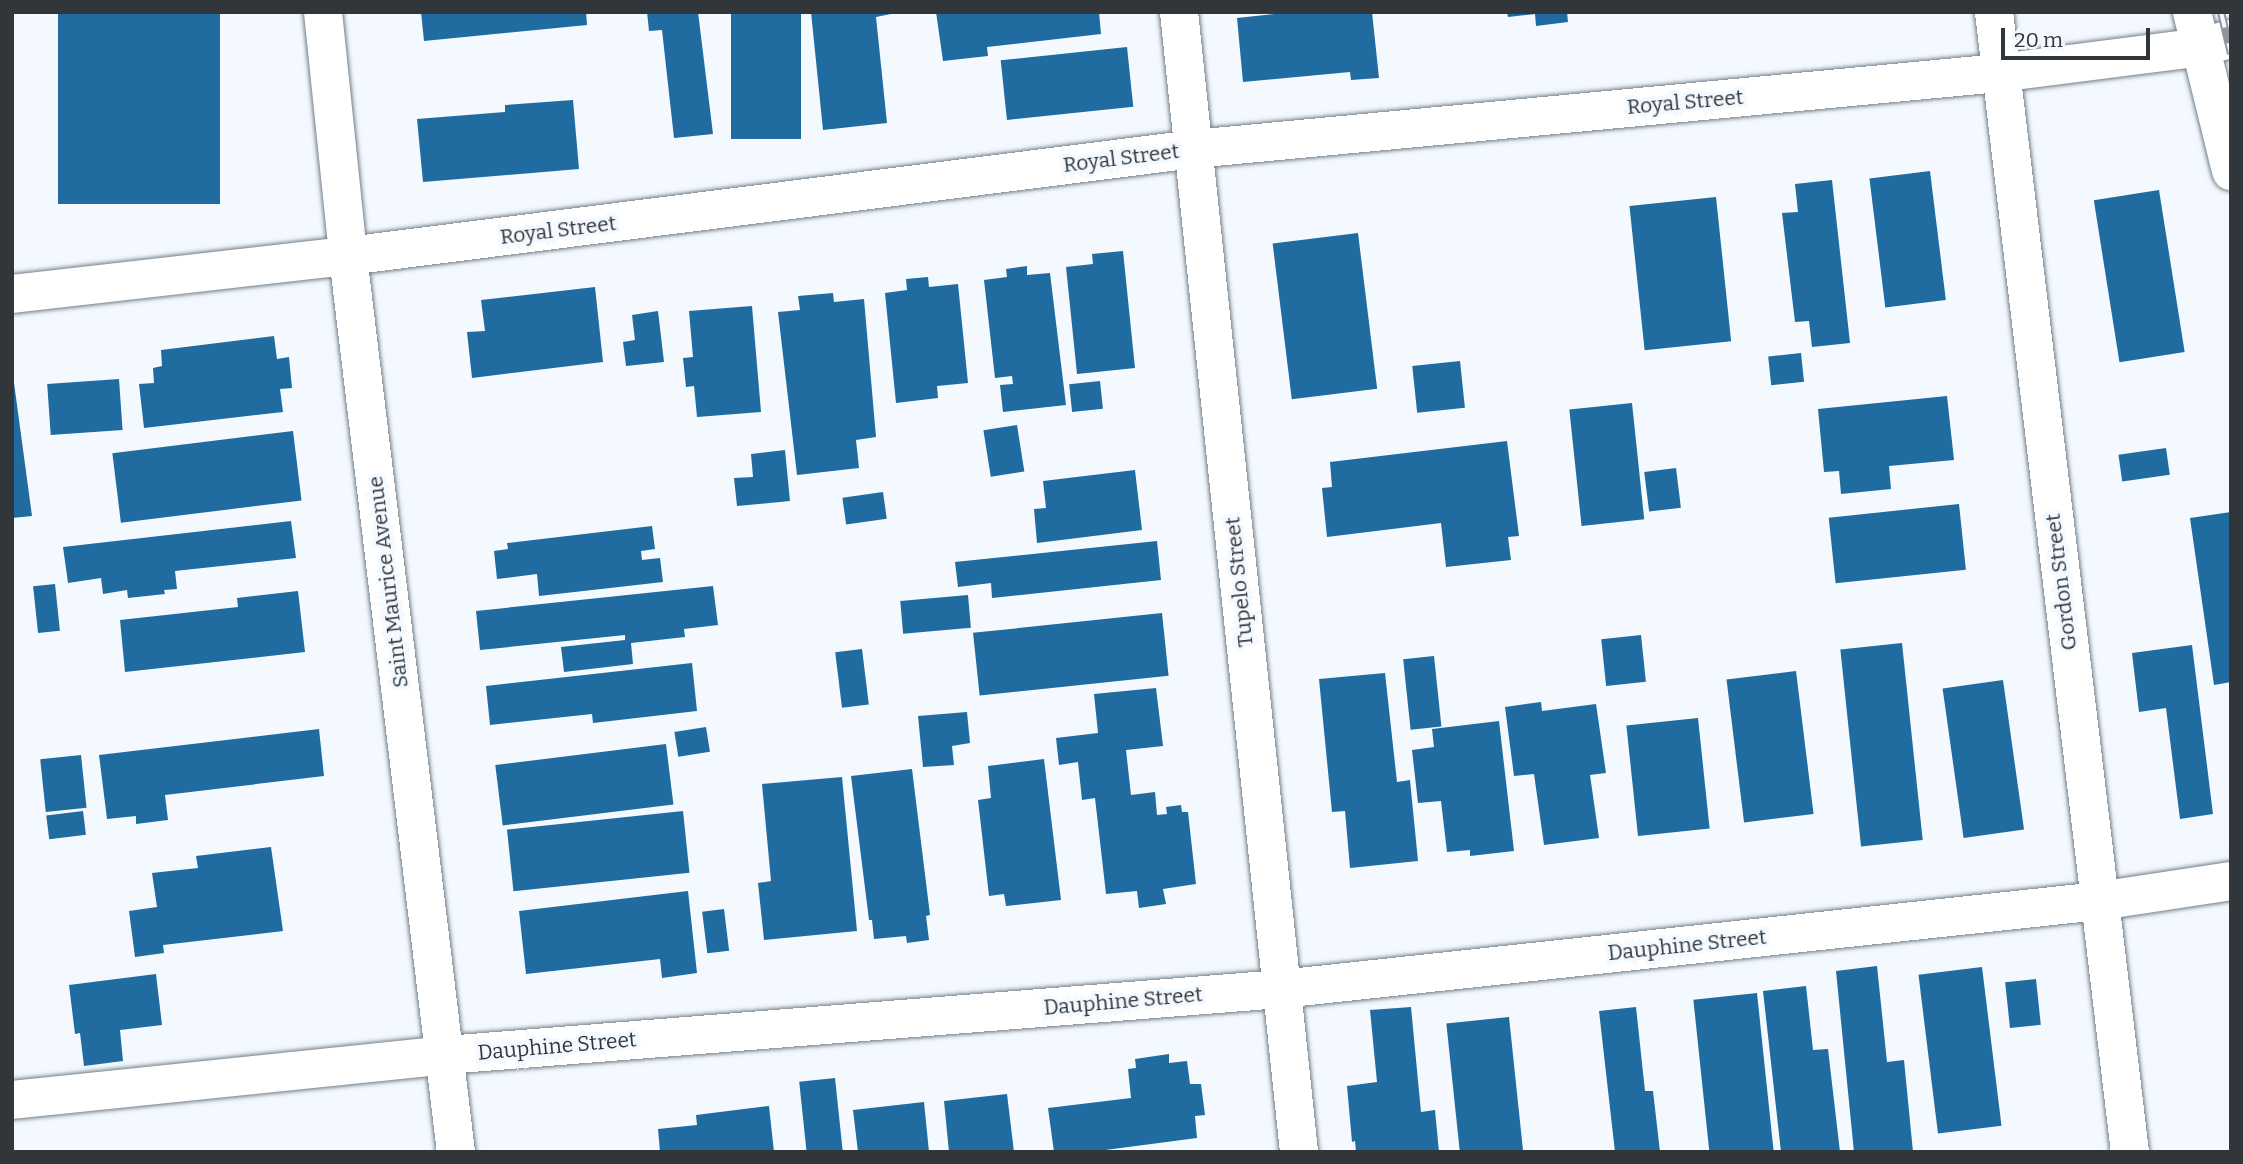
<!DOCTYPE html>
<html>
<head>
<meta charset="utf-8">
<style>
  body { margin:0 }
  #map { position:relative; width:2243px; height:1164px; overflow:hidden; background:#f3f9fe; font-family:Bitter,serif }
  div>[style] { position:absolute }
  .building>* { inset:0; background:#206ba0; transform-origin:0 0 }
  .roads { filter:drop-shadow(0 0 2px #727f8a) drop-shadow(0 0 2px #727f8a) }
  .street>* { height:38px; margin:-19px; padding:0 19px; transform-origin:19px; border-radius:19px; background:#fff }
  .rail>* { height:8px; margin-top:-4px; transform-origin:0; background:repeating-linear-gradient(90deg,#f3f9fe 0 16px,#8f959a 0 32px); box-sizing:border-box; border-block:2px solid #8f959a }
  span { translate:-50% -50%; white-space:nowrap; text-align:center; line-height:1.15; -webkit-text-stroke:7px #f3f9fe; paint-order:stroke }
  .street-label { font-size:21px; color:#31363b }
  .frame { position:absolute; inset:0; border:14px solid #31363b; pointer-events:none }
  .scale { position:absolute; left:2001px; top:28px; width:149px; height:32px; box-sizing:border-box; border:4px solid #31363b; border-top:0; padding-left:9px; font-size:21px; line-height:24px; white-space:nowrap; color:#31363b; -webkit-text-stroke:5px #f3f9fe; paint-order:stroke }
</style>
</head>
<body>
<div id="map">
  <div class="building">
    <div style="left:58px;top:12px;width:162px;height:192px"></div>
    <div style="clip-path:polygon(421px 12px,586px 12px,587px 25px,424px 41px)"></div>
    <div style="clip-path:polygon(647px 12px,698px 12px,713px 134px,674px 138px,662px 30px,649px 31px)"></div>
    <div style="left:731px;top:12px;width:70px;height:127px"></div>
    <div style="clip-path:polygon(811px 12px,901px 12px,876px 17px,887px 123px,823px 130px)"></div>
    <div style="clip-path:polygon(936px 12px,1099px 12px,1101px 34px,987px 47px,988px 56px,943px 61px)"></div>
    <div style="clip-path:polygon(1293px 12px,1372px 12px,1379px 78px,1351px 80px,1350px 72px,1243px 82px,1237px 18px)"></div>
    <div style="clip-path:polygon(1507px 12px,1567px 12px,1568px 22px,1536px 26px,1535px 14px,1508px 17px)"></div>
    <div style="left:1127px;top:47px;width:60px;height:127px;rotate:84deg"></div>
    <div style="clip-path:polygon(573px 100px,579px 169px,423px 182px,417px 119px,505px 112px,505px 105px)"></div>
    <div style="left:1930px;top:171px;width:130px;height:61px;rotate:83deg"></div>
    <div style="clip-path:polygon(1832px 180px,1850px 343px,1812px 347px,1809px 321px,1795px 322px,1782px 213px,1798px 212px,1795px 184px)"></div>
    <div style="left:2159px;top:190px;width:164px;height:66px;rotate:81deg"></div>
    <div style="left:1716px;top:197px;width:145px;height:87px;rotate:84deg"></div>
    <div style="left:1358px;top:233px;width:157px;height:86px;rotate:83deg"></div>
    <div style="clip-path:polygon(1123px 251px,1135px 368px,1077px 374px,1066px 267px,1093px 264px,1092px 254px)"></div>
    <div style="clip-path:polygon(1027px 266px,1027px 275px,1050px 273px,1066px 405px,1003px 412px,1000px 385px,1013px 384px,1012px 376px,995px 378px,984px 280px,1007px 277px,1006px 269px)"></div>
    <div style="clip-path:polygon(928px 277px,929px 287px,958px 284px,968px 383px,937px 386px,938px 398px,896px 403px,885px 293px,907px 290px,906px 279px)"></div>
    <div style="clip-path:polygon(595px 287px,603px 362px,472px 378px,467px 332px,485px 331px,481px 300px)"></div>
    <div style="clip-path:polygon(833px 293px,834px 302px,864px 299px,876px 437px,856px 440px,859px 468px,797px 475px,778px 312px,800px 310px,798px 296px)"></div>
    <div style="clip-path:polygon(752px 306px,761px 412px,697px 417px,694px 386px,686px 387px,683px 358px,693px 357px,689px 311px)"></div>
    <div style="clip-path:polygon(658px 311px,664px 362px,626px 366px,623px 342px,635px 340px,632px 315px)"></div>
    <div style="clip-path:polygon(274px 336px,277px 359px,289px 357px,292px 388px,280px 389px,283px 412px,144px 428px,139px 384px,154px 383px,153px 368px,162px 366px,161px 350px)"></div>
    <div style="left:1801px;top:353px;width:29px;height:33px;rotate:84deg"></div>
    <div style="left:1460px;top:361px;width:47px;height:48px;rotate:84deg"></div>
    <div style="clip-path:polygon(12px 368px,32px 516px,12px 518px)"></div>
    <div style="left:119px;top:379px;width:51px;height:72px;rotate:86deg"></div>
    <div style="left:1100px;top:381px;width:28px;height:31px;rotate:84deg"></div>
    <div style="clip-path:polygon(1947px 396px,1954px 460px,1889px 466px,1891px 489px,1841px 494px,1839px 471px,1824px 472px,1818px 409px)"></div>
    <div style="left:1632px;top:403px;width:117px;height:63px;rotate:84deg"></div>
    <div style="left:1017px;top:425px;width:47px;height:34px;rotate:81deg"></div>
    <div style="left:293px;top:431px;width:70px;height:182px;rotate:83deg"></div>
    <div style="clip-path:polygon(1507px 441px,1519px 536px,1508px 537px,1511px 560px,1446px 567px,1441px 523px,1327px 537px,1322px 488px,1332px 487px,1330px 462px)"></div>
    <div style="left:2166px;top:448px;width:27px;height:48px;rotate:82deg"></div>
    <div style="clip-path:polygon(785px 450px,790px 501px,737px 506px,734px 478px,753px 477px,751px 454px)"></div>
    <div style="left:1676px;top:468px;width:40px;height:32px;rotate:83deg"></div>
    <div style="clip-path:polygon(1135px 470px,1142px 530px,1037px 543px,1034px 509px,1046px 508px,1043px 481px)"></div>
    <div style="left:883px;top:492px;width:27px;height:41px;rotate:82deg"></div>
    <div style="left:1959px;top:504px;width:66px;height:131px;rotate:84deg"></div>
    <div style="clip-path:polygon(2231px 512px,2231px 682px,2214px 685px,2190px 518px)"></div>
    <div style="clip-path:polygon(291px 521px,296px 558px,175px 571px,177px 589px,164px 590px,165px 594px,128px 598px,127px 590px,103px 594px,101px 578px,68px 583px,63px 547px)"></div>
    <div style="clip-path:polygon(652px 526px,655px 549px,641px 551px,642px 560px,660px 558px,663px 582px,539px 596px,537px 574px,497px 579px,494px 551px,508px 549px,507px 543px)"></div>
    <div style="clip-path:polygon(1157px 541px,1161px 580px,992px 598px,991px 583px,958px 587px,955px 562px)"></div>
    <div style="left:55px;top:584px;width:47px;height:22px;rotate:84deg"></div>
    <div style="clip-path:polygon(713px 586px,718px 625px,684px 629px,685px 637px,631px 643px,633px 664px,564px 672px,561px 647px,625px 640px,625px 635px,480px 650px,476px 611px)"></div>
    <div style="clip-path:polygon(298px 591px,305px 652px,125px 672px,120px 620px,238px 607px,237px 598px)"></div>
    <div style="left:968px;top:595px;width:33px;height:68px;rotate:85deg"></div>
    <div style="left:1162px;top:613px;width:63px;height:190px;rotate:84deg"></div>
    <div style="left:1641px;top:635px;width:47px;height:40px;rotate:84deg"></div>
    <div style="left:1902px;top:643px;width:198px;height:62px;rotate:84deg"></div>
    <div style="clip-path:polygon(2192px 645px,2213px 814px,2180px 819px,2166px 708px,2139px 712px,2132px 653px)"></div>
    <div style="left:862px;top:649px;width:56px;height:27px;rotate:83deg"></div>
    <div style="left:1434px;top:656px;width:71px;height:31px;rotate:84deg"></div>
    <div style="clip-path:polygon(692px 663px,697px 711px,593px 723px,592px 714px,490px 725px,486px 686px)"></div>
    <div style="left:1796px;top:671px;width:144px;height:70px;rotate:83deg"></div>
    <div style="clip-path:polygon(1385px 673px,1397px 782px,1410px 780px,1418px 861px,1350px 868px,1345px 811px,1332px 812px,1319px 679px)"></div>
    <div style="left:2003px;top:680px;width:151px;height:61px;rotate:82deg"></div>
    <div style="clip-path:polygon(1156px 688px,1163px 746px,1126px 750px,1131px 795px,1155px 792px,1157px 815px,1167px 814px,1166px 807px,1181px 805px,1182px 812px,1188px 812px,1196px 884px,1163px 889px,1166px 904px,1139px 908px,1137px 891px,1106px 894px,1095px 798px,1082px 800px,1078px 762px,1059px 765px,1056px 738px,1098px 733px,1094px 694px)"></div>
    <div style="clip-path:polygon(1541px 702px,1542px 711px,1596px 704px,1606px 773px,1590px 775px,1599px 838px,1544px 845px,1534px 774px,1514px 776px,1505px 707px)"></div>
    <div style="clip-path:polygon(967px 712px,970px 743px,952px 746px,954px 765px,923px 767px,918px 716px)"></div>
    <div style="left:1698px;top:718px;width:111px;height:72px;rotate:84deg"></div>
    <div style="clip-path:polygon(1499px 721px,1514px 851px,1470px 856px,1470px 850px,1447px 852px,1441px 801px,1418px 803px,1412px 750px,1434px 747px,1432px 729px)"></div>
    <div style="left:706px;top:727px;width:25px;height:32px;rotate:81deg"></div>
    <div style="clip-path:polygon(319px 729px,324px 776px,165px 795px,168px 820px,136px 824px,136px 816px,107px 819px,99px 755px)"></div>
    <div style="left:666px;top:744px;width:61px;height:172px;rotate:83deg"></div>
    <div style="left:81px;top:755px;width:53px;height:41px;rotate:84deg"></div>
    <div style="clip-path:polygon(1044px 759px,1061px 900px,1006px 906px,1004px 894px,989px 896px,978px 800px,991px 798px,988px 766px)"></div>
    <div style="clip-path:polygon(912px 769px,930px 915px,926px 916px,929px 940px,907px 943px,906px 936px,874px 939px,872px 920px,869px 920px,851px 776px)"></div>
    <div style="clip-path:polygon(842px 777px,857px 931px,764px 940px,758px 883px,771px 881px,762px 784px)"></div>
    <div style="left:83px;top:811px;width:24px;height:37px;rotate:83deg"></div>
    <div style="left:683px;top:811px;width:62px;height:177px;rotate:84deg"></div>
    <div style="clip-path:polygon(271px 847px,283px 931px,163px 945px,164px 953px,135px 957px,129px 911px,157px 907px,152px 873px,198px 868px,196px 856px)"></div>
    <div style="clip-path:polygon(688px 891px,697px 973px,662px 978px,660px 959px,526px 974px,519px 911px)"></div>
    <div style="left:724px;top:909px;width:42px;height:22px;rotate:83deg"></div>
    <div style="clip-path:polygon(1877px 966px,1887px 1062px,1904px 1060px,1913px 1152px,1854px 1152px,1836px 971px)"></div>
    <div style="left:1982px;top:967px;width:160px;height:64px;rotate:83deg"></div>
    <div style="clip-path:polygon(156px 974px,162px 1025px,120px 1030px,123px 1061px,84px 1066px,80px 1033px,75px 1034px,69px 985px)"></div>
    <div style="left:2036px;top:979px;width:46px;height:31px;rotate:84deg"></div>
    <div style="clip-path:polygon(1806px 986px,1813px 1050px,1828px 1049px,1840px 1152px,1781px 1152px,1763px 991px)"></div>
    <div style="left:1757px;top:993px;width:160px;height:64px;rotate:84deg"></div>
    <div style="clip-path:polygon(1411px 1007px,1421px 1112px,1435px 1110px,1439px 1152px,1356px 1152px,1355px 1141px,1352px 1142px,1347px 1086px,1377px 1082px,1370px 1010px)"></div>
    <div style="clip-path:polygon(1636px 1007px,1645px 1091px,1653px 1091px,1660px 1152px,1615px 1152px,1599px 1011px)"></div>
    <div style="left:1509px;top:1017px;width:136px;height:63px;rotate:84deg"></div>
    <div style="clip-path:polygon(1169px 1054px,1169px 1063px,1187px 1061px,1190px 1084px,1201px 1084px,1205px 1115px,1195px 1116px,1197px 1138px,1090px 1152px,1054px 1152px,1048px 1108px,1131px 1098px,1128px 1069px,1136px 1068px,1135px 1059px)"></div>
    <div style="left:835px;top:1078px;width:74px;height:36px;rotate:84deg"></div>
    <div style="clip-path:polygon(1007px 1094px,1014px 1152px,949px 1152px,944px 1101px)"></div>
    <div style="clip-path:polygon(924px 1102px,929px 1152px,858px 1152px,853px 1110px)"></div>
    <div style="clip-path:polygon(769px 1106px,774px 1152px,660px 1152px,658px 1129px,697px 1125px,696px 1115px)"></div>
  </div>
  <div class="roads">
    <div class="street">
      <div style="left:323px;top:12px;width:245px;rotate:84.1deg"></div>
      <div style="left:348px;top:256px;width:902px;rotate:83.13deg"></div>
      <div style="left:1179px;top:12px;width:1146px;rotate:83.99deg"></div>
      <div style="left:1994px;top:12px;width:1148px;rotate:83.2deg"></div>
      <div style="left:2192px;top:12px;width:164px;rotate:76.2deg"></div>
      <div style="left:12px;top:294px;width:338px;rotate:-6.5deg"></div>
      <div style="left:348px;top:256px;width:853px;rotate:-7.21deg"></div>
      <div style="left:1194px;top:149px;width:809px;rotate:-5.39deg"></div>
      <div style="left:1999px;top:73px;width:204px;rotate:-7.3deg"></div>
      <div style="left:2201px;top:47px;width:31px;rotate:-15deg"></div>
      <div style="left:12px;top:1100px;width:436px;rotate:-5.9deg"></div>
      <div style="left:446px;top:1055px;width:838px;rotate:-4.52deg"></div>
      <div style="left:1281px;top:989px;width:823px;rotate:-6.14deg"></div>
      <div style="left:2099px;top:901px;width:134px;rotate:-8.6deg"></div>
    </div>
  </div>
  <div class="rail">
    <div style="left:2221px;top:12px;width:43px;rotate:76.6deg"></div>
  </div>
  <div class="street-label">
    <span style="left:1685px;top:102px;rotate:-5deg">Royal Street</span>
    <span style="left:1121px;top:158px;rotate:-7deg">Royal Street</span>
    <span style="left:558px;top:230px;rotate:-7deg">Royal Street</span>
    <span style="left:388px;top:582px;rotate:-97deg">Saint Maurice Avenue</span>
    <span style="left:1239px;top:582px;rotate:-96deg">Tupelo Street</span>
    <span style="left:2061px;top:582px;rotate:-97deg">Gordon Street</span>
    <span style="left:1687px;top:945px;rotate:-6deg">Dauphine Street</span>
    <span style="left:1123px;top:1001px;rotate:-5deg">Dauphine Street</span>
    <span style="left:557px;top:1046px;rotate:-5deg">Dauphine Street</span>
  </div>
  <div class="frame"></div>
  <div class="scale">20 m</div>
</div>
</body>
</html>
